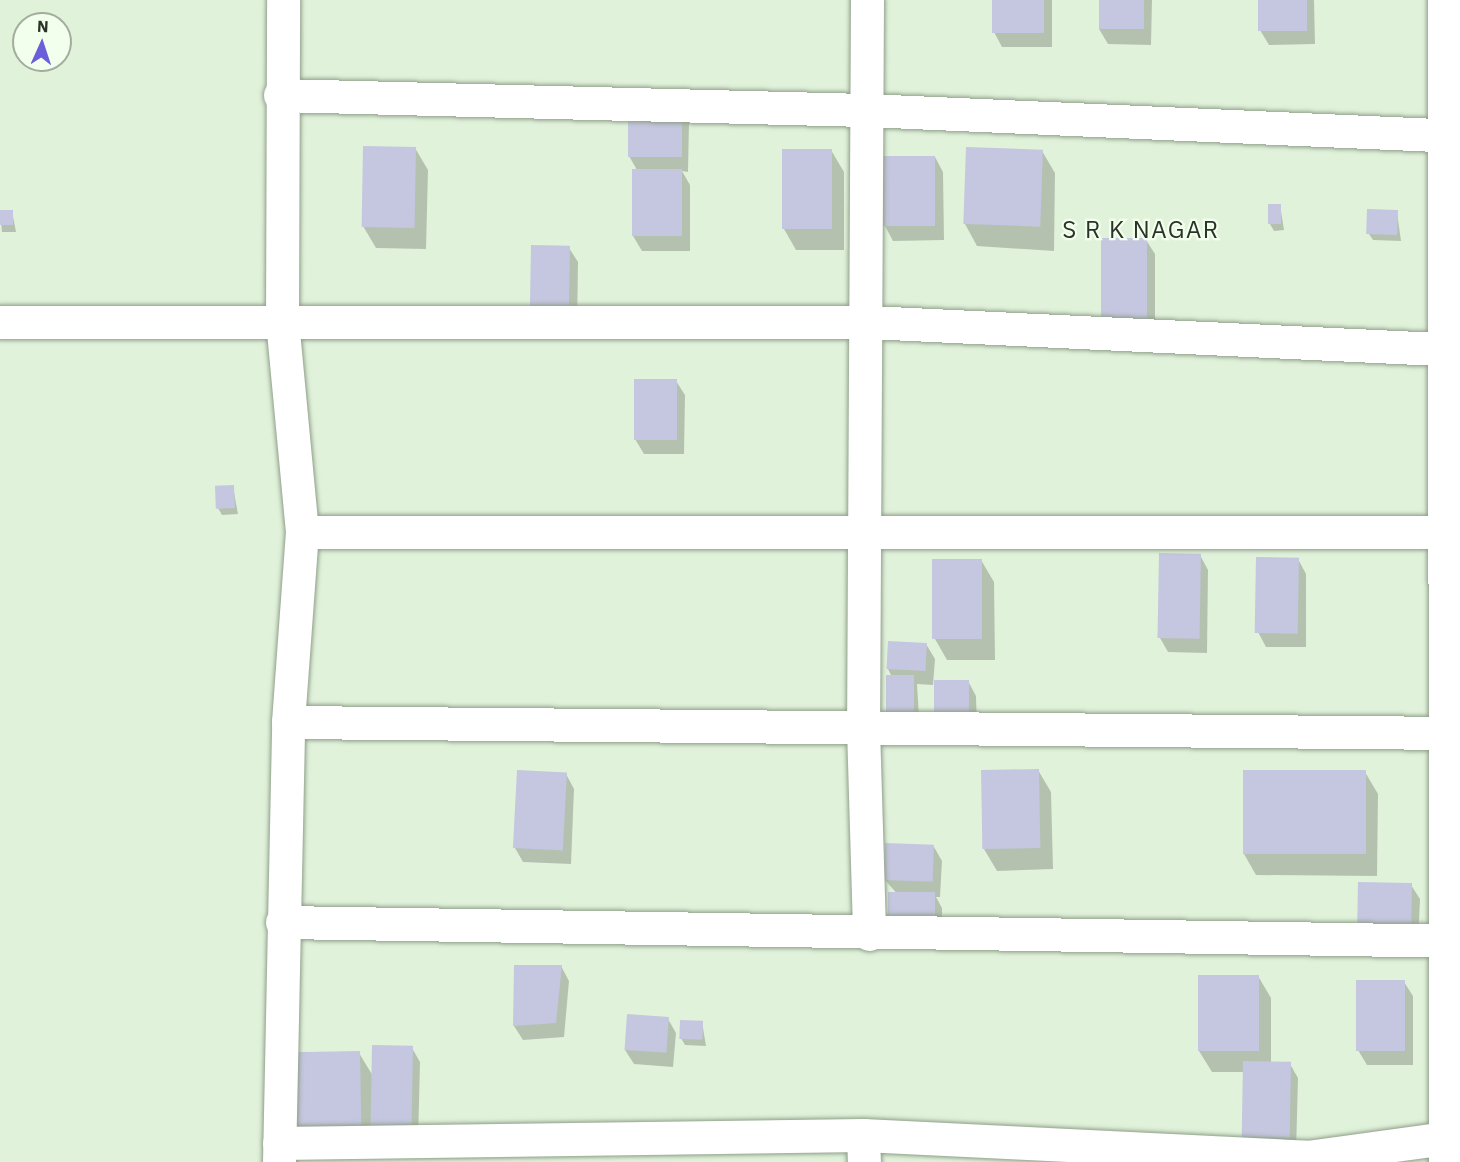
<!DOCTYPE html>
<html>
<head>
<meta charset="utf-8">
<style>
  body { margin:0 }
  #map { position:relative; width:1460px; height:1162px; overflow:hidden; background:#e1f2db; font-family:"IBM Plex Sans",sans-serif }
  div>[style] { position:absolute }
  .shadow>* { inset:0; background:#0003 }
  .building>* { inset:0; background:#c5c6df; transform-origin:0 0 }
  .roads { filter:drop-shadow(0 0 2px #8f9f8a) drop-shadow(0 0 2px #8f9f8a) }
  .minor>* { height:33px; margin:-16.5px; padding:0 16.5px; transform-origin:16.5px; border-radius:16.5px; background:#fff }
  span { translate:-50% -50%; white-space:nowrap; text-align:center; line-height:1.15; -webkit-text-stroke:4.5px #f1ffec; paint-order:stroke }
  .quarter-label { font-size:24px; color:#2b3229; letter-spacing:1.5px }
  .north { position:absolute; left:12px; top:12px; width:60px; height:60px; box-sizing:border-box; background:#f1ffec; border:2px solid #a2ad9e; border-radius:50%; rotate:3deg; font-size:16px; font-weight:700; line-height:24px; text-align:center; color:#2b3229 }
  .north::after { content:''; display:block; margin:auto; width:21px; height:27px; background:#6c5ed8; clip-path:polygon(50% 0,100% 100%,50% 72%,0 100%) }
</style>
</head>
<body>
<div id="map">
  <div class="shadow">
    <div style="clip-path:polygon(994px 0,1052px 0,1052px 47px,1002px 47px,994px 32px)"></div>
    <div style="clip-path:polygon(1100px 0,1152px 0,1151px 45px,1108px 44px,1099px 29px)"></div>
    <div style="clip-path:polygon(1259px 0,1314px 0,1315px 44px,1269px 45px,1260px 30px)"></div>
    <div style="clip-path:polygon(681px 108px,689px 123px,688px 172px,682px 171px,690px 185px,690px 251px,642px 251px,633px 236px,637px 170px,629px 156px)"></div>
    <div style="clip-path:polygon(415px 148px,428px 170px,426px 249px,376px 248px,363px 226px)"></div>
    <div style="clip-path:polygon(831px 150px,844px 172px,844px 250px,796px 250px,784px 229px)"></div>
    <div style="clip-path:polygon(1042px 151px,1055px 173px,1054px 251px,977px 246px,965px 224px)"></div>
    <div style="clip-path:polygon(935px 157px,943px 172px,944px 240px,893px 241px,885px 226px)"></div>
    <div style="clip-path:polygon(1280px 205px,1284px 230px,1274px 231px,1270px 224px)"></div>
    <div style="clip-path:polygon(0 211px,12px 211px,16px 232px,2px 232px)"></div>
    <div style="clip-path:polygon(1397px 212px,1401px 241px,1373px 240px,1369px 234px)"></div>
    <div style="clip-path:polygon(1146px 240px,1155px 254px,1155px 333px,1111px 333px)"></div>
    <div style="clip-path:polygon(569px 248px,578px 262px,577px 330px,540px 330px)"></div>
    <div style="clip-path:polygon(676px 381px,685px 395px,684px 454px,644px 454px,635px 439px)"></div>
    <div style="clip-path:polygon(233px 487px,238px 514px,222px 515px,218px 508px)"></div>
    <div style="clip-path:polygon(1200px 555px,1208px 570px,1207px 653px,1168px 652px,1160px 638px)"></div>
    <div style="clip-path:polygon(1298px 559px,1306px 574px,1306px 647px,1266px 647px,1258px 632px)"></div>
    <div style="clip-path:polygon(981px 560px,994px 582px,995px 660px,947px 660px,935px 639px)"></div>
    <div style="clip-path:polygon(926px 644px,935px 659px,933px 685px,917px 684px,920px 734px,888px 669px)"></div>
    <div style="clip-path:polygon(968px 681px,976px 696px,977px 729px,945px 729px)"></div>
    <div style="clip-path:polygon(1038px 770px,1051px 792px,1053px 869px,997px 871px,984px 849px)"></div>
    <div style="clip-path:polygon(1365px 772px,1378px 794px,1377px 876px,1256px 875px,1244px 854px)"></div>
    <div style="clip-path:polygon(566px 774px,574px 789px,571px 864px,523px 862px,515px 848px)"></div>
    <div style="clip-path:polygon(934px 847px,942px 861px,940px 897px,936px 897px,942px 908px,942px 945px,885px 880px)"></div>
    <div style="clip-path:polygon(1411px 885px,1420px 899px,1418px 942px,1367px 940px)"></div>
    <div style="clip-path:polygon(561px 966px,569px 981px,564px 1037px,523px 1040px,514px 1026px)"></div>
    <div style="clip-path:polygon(1258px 976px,1271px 998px,1271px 1063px,1290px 1064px,1298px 1078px,1296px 1153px,1251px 1152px,1243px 1137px,1244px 1072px,1212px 1072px,1199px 1051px)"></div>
    <div style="clip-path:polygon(1404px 982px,1413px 996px,1413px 1065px,1367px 1065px,1358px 1050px)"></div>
    <div style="clip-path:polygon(668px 1019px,676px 1033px,673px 1067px,634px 1064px,625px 1050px)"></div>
    <div style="clip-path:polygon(702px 1022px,706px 1046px,685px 1045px,681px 1038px)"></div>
    <div style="clip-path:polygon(412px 1048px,420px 1062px,418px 1143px,306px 1152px,359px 1053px,373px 1076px)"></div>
  </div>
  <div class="building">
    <div style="left:992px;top:0;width:52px;height:33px"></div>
    <div style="left:1099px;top:0;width:45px;height:29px"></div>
    <div style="left:1258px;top:0;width:49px;height:31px"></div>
    <div style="left:628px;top:106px;width:54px;height:51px"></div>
    <div style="left:363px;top:146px;width:53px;height:81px;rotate:1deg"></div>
    <div style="left:966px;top:147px;width:77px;height:77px;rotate:2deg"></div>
    <div style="left:782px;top:149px;width:50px;height:80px"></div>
    <div style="left:882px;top:156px;width:53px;height:70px"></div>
    <div style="left:632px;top:169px;width:50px;height:67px"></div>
    <div style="left:1268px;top:204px;width:13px;height:20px"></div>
    <div style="left:1367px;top:209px;width:31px;height:25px;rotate:2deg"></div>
    <div style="left:0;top:210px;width:13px;height:15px"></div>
    <div style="left:1101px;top:238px;width:46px;height:81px"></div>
    <div style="left:531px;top:245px;width:39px;height:71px;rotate:1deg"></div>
    <div style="left:634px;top:379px;width:43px;height:61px"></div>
    <div style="left:234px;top:485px;width:23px;height:19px;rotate:88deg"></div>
    <div style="left:1159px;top:553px;width:42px;height:85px;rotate:1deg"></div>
    <div style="left:1256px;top:557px;width:43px;height:76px;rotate:1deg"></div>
    <div style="left:932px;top:559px;width:50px;height:80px"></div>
    <div style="left:888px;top:641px;width:39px;height:28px;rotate:3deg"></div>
    <div style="left:886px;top:675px;width:28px;height:44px"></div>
    <div style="left:934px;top:680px;width:35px;height:35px"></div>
    <div style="left:1039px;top:769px;width:79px;height:58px;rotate:89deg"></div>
    <div style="left:517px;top:770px;width:50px;height:78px;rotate:3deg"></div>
    <div style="left:1243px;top:770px;width:123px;height:84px"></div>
    <div style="left:885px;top:843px;width:49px;height:37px;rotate:2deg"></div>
    <div style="left:1358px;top:882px;width:54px;height:44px;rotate:1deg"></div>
    <div style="left:888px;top:892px;width:47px;height:39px"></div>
    <div style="clip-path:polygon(514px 965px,562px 965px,556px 1023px,513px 1026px)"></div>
    <div style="left:1198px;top:975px;width:61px;height:76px"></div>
    <div style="left:1405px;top:980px;width:71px;height:49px;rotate:90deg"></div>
    <div style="left:627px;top:1014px;width:42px;height:36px;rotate:4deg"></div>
    <div style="left:680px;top:1020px;width:23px;height:19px;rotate:2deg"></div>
    <div style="left:372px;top:1045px;width:41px;height:83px;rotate:1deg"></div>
    <div style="left:360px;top:1051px;width:77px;height:70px;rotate:89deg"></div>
    <div style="left:1243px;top:1061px;width:48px;height:76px;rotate:1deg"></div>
  </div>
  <div class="roads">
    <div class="minor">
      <div style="left:867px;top:0;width:728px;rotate:90.31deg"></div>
      <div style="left:863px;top:728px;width:206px;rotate:88.3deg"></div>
      <div style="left:1444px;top:0;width:1162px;rotate:89.95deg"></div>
      <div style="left:280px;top:95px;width:586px;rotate:1.47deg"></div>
      <div style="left:866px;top:110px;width:595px;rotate:2.51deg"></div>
      <div style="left:0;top:322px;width:868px"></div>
      <div style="left:868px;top:322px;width:593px;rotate:2.71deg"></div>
      <div style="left:302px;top:532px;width:1158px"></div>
      <div style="left:288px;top:722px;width:1172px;rotate:0.54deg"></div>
      <div style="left:282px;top:922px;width:1178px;rotate:0.92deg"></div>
      <div style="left:863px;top:1135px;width:27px;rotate:88deg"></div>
      <div style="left:279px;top:1143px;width:584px;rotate:-0.78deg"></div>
      <div style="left:863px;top:1135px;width:445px;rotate:2.8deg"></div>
      <div style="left:1307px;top:1157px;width:154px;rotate:-7.8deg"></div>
      <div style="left:279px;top:1162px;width:440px;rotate:-88.8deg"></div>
      <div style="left:288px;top:722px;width:191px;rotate:-85.8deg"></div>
      <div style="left:302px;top:532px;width:211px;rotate:-95.4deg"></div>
      <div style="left:282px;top:322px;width:322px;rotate:-89.8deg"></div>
    </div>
  </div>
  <div class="quarter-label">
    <span style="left:1141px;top:230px">S R K NAGAR</span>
  </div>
  <div class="north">N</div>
</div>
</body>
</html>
